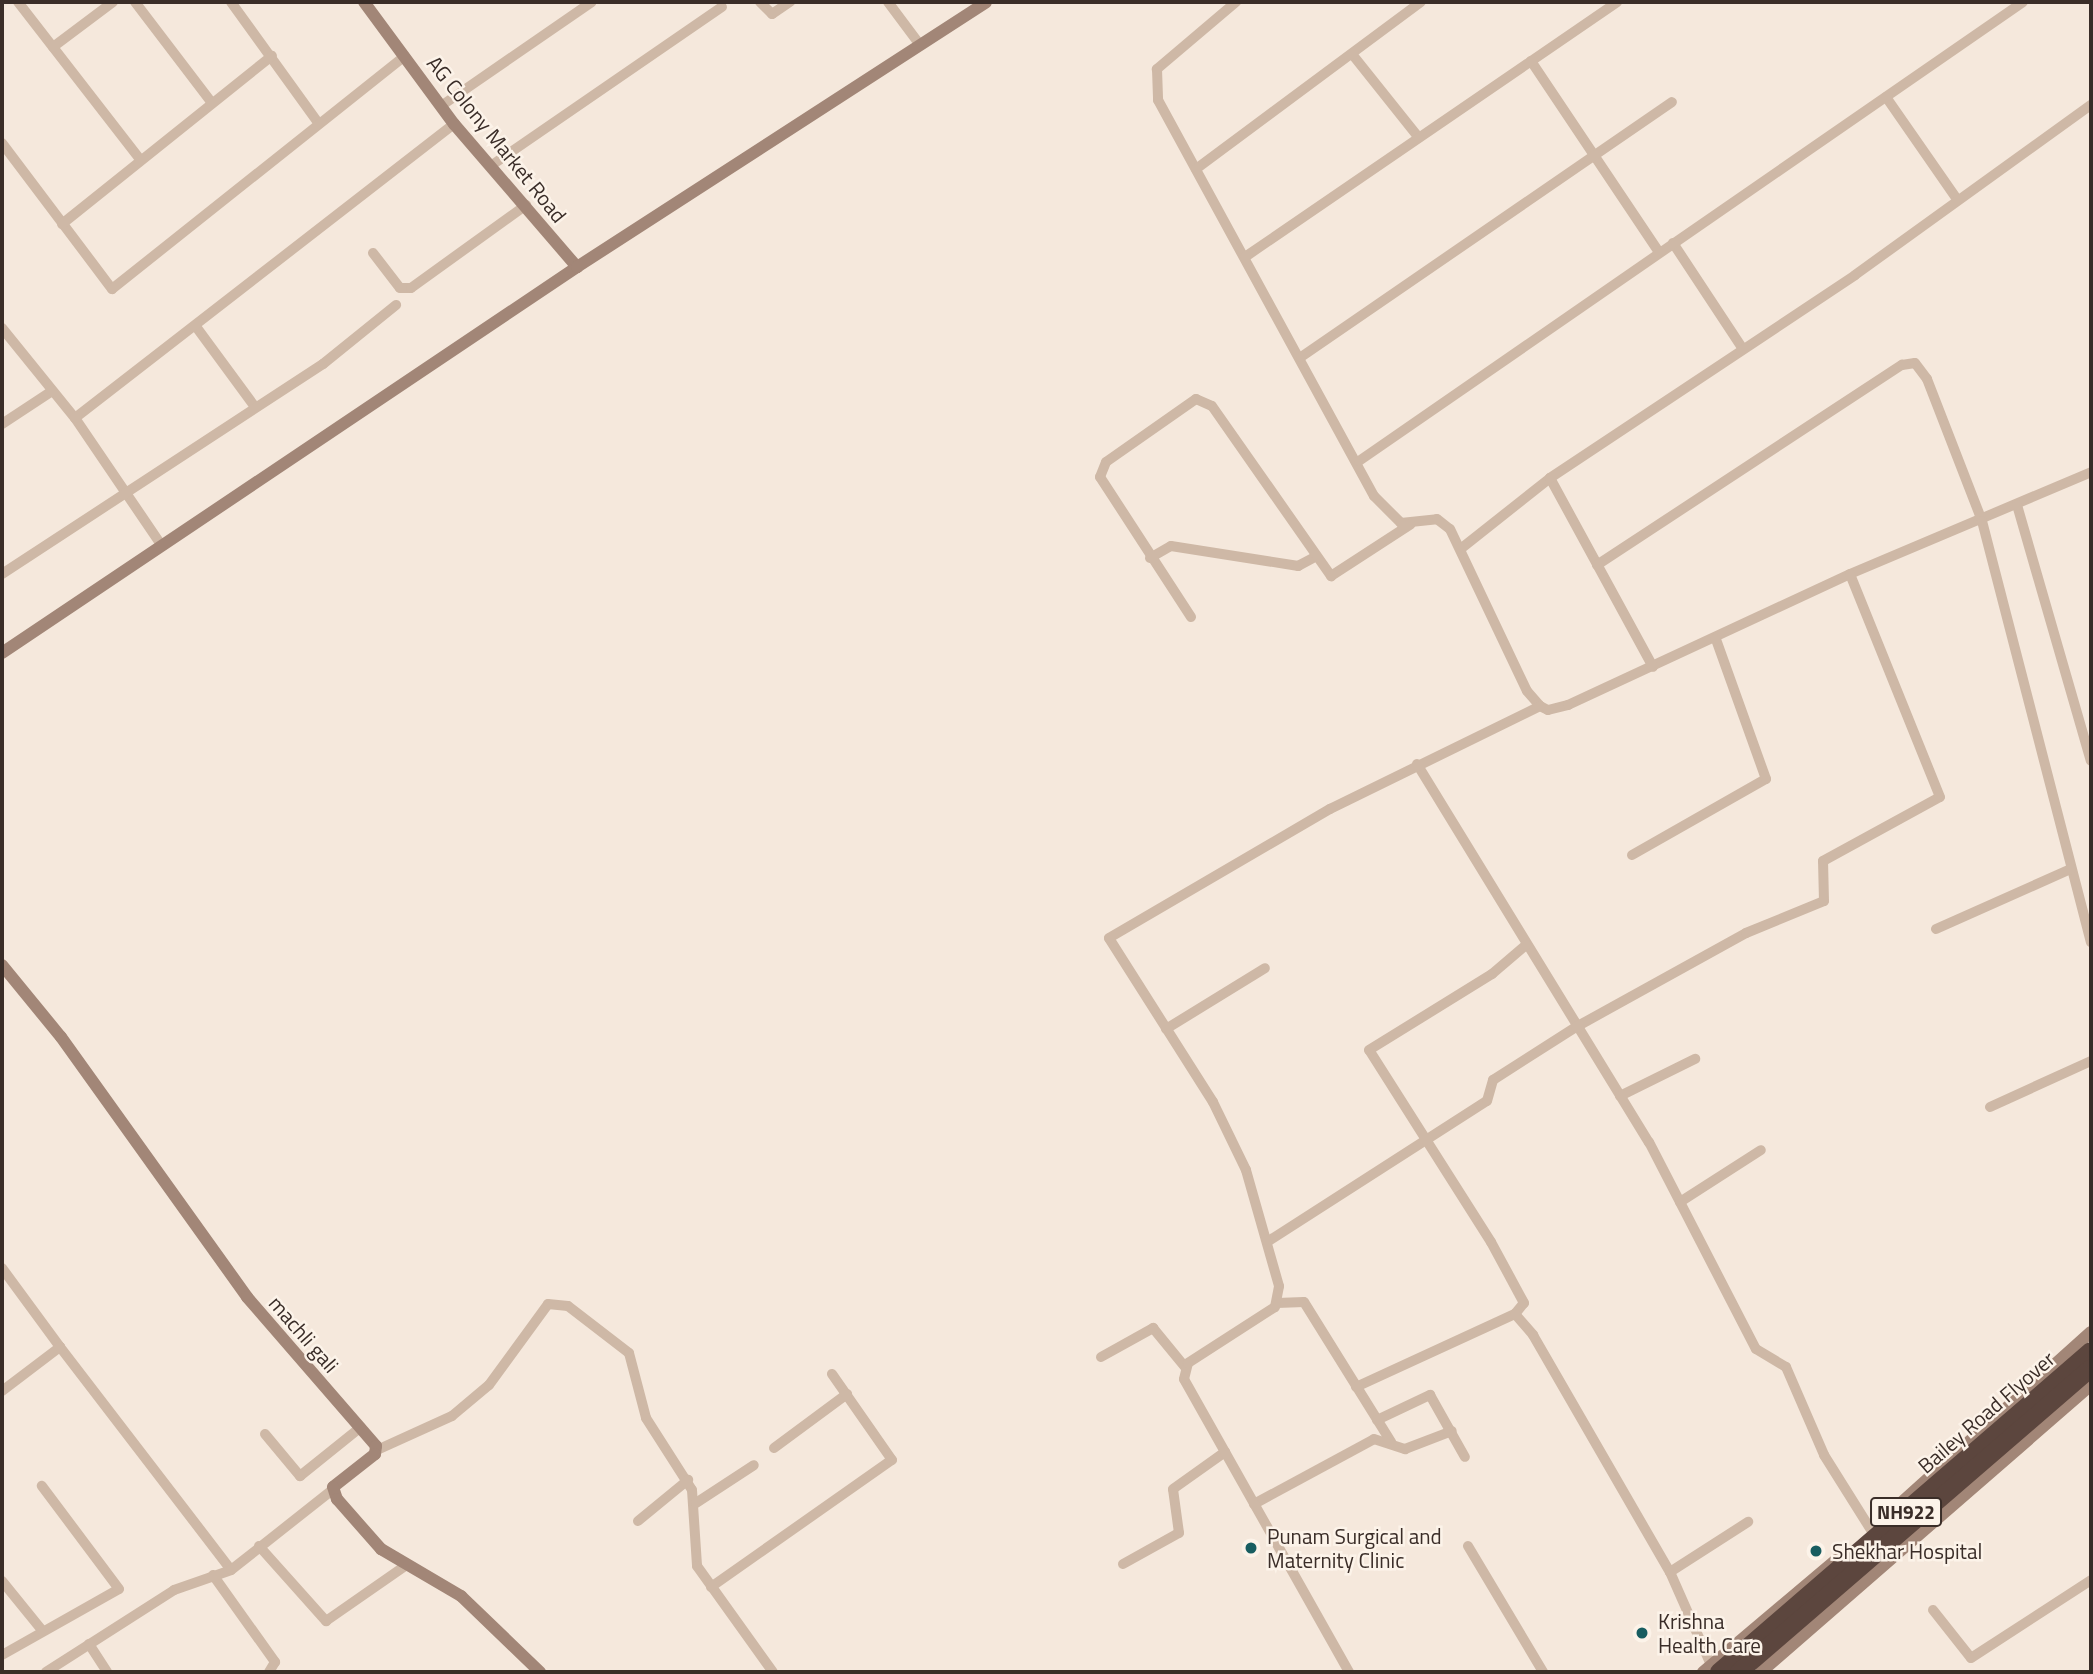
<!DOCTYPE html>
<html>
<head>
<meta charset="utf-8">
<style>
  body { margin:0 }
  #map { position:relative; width:2093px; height:1674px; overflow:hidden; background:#f5e8dc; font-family:"Titillium Web",sans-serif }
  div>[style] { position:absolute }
  .street>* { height:10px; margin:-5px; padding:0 5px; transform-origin:5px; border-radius:5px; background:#ceb8a6 }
  .secondary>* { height:12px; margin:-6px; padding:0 6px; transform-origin:6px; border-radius:6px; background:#a28677 }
  .highway-bridge>* { height:18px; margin:-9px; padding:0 9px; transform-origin:9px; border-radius:9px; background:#5c463e }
  .dots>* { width:19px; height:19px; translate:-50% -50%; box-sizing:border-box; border:4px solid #fcf3e9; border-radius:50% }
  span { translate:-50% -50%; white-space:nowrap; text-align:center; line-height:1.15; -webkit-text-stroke:5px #fcf3e9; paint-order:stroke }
  .shield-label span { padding:2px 5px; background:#fcf3e9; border:2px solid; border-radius:5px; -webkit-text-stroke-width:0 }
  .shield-label { font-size:19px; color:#3a2d28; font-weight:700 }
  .street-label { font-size:21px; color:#3a2d28 }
  .poi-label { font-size:21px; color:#3a2d28 }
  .left { translate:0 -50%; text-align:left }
  .frame { position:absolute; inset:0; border:4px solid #3a2d28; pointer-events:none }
</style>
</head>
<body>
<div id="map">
  <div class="street">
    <div style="left:18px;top:2px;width:199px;rotate:52.2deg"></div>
    <div style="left:135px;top:2px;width:127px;rotate:52.7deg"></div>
    <div style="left:231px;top:2px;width:150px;rotate:54.2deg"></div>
    <div style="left:760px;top:2px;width:17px;rotate:45deg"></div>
    <div style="left:772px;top:14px;width:22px;rotate:-34deg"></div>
    <div style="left:888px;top:2px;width:54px;rotate:53.3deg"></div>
    <div style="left:1236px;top:2px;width:104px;rotate:139.7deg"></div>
    <div style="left:1157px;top:69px;width:31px;rotate:88deg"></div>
    <div style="left:1158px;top:100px;width:451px;rotate:61.4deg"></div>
    <div style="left:1374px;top:496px;width:38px;rotate:45deg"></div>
    <div style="left:1401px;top:523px;width:36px;rotate:-6deg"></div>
    <div style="left:1437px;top:519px;width:16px;rotate:38deg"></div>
    <div style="left:1450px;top:529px;width:179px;rotate:64.6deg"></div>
    <div style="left:1527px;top:691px;width:20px;rotate:49deg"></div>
    <div style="left:1540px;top:706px;width:9px;rotate:27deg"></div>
    <div style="left:1548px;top:710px;width:21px;rotate:-14deg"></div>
    <div style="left:1568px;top:705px;width:311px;rotate:-24.9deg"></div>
    <div style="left:1850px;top:574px;width:262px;rotate:-22.9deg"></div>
    <div style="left:53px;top:47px;width:75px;rotate:-36.9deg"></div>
    <div style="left:1352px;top:54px;width:107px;rotate:51.4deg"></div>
    <div style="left:1531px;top:61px;width:230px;rotate:56.2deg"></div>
    <div style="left:1886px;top:97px;width:124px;rotate:55.2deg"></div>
    <div style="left:441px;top:106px;width:183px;rotate:-34.6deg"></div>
    <div style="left:2px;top:143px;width:183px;rotate:53deg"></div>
    <div style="left:112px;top:289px;width:374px;rotate:-38.5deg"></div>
    <div style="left:492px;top:165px;width:279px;rotate:-34.5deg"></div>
    <div style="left:1196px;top:169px;width:280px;rotate:-36.6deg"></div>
    <div style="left:62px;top:224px;width:269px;rotate:-38.7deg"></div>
    <div style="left:1673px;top:243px;width:127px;rotate:56.6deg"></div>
    <div style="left:373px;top:253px;width:44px;rotate:52.4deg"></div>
    <div style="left:400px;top:288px;width:11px"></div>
    <div style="left:411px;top:288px;width:142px;rotate:-35.8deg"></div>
    <div style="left:1245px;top:257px;width:451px;rotate:-34.4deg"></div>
    <div style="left:2px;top:328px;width:116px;rotate:51deg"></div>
    <div style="left:75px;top:418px;width:155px;rotate:55.8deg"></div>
    <div style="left:197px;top:328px;width:98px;rotate:53.7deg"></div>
    <div style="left:1301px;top:357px;width:450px;rotate:-34.5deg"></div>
    <div style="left:75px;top:418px;width:480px;rotate:-37.8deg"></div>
    <div style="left:2px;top:424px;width:60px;rotate:-33.4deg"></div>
    <div style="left:1359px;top:461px;width:807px;rotate:-34.65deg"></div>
    <div style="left:1550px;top:478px;width:215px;rotate:61.4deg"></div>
    <div style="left:2017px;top:505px;width:266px;rotate:73.9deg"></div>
    <div style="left:1463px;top:547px;width:111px;rotate:-38.4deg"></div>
    <div style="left:1550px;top:478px;width:366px;rotate:-33.6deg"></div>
    <div style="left:1855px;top:275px;width:291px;rotate:-35.8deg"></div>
    <div style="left:1150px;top:558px;width:24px;rotate:-30deg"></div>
    <div style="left:1171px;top:546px;width:129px;rotate:8.9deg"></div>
    <div style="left:1298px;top:566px;width:21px;rotate:-28deg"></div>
    <div style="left:1597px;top:565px;width:365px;rotate:-33.3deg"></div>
    <div style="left:1902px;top:365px;width:13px;rotate:-9deg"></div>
    <div style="left:1915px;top:363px;width:20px;rotate:53deg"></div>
    <div style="left:1927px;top:379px;width:152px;rotate:68.8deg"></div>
    <div style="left:1982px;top:521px;width:435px;rotate:75.5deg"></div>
    <div style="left:2px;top:574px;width:384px;rotate:-33.2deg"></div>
    <div style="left:323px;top:364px;width:94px;rotate:-38.9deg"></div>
    <div style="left:1191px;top:617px;width:167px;rotate:-123deg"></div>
    <div style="left:1100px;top:477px;width:16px;rotate:-68deg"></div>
    <div style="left:1106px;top:462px;width:110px;rotate:-35deg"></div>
    <div style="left:1196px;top:399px;width:17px;rotate:24deg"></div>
    <div style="left:1212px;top:406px;width:208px;rotate:55deg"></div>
    <div style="left:1331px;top:576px;width:95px;rotate:-33deg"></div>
    <div style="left:1417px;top:764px;width:444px;rotate:58.5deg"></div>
    <div style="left:1649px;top:1142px;width:233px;rotate:62.7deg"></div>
    <div style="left:1756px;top:1349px;width:35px;rotate:31deg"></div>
    <div style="left:1786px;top:1367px;width:96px;rotate:66.6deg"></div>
    <div style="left:1824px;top:1455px;width:89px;rotate:57.9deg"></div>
    <div style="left:1632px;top:855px;width:154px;rotate:-29.6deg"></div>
    <div style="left:1766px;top:779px;width:149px;rotate:-109.7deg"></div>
    <div style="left:1936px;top:929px;width:148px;rotate:-24deg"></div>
    <div style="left:1166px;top:1029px;width:116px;rotate:-31.6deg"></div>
    <div style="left:1620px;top:1096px;width:84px;rotate:-26.3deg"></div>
    <div style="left:1990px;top:1107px;width:111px;rotate:-24.5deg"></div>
    <div style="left:1680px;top:1202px;width:96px;rotate:-32.7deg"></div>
    <div style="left:1267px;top:1242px;width:261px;rotate:-32.7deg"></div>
    <div style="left:1487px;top:1101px;width:22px;rotate:-74deg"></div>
    <div style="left:1493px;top:1080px;width:98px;rotate:-32.6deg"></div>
    <div style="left:1576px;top:1027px;width:194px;rotate:-28.9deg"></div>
    <div style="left:1746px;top:933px;width:84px;rotate:-22.3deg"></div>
    <div style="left:1824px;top:901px;width:40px;rotate:-91.4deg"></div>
    <div style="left:1823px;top:861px;width:133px;rotate:-28.7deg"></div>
    <div style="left:1940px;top:797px;width:240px;rotate:-112deg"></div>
    <div style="left:2px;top:1268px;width:98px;rotate:53.7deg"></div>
    <div style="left:1277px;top:1303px;width:27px;rotate:-2deg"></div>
    <div style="left:1304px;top:1302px;width:165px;rotate:58.1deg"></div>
    <div style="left:1515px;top:1314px;width:14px;rotate:-51deg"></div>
    <div style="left:1524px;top:1303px;width:69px;rotate:-118.4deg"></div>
    <div style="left:1491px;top:1242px;width:227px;rotate:-122.4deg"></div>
    <div style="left:1369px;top:1050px;width:145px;rotate:-31.7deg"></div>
    <div style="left:1492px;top:974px;width:45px;rotate:-40.5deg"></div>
    <div style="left:1101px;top:1357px;width:60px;rotate:-29.1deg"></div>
    <div style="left:1153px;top:1328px;width:50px;rotate:50.6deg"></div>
    <div style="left:1356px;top:1387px;width:175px;rotate:-24.7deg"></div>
    <div style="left:1515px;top:1314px;width:28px;rotate:49deg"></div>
    <div style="left:1533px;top:1335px;width:274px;rotate:60deg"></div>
    <div style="left:1670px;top:1572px;width:102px;rotate:66.2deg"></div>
    <div style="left:2px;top:1391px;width:73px;rotate:-37.2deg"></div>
    <div style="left:60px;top:1347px;width:281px;rotate:52.5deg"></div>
    <div style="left:1377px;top:1420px;width:59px;rotate:-25.3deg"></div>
    <div style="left:1430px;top:1395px;width:71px;rotate:60.6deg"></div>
    <div style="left:265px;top:1434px;width:55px;rotate:50.2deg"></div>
    <div style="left:300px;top:1476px;width:78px;rotate:-38.8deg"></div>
    <div style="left:774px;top:1448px;width:91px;rotate:-36.5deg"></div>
    <div style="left:377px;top:1450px;width:82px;rotate:-24.4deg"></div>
    <div style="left:452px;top:1416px;width:48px;rotate:-40deg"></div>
    <div style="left:489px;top:1385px;width:100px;rotate:-53.9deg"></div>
    <div style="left:548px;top:1304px;width:20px;rotate:6deg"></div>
    <div style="left:568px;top:1306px;width:77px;rotate:37.6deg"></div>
    <div style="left:629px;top:1353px;width:67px;rotate:75.3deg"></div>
    <div style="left:646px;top:1418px;width:85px;rotate:57.4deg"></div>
    <div style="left:692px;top:1490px;width:76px;rotate:86.2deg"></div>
    <div style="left:697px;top:1566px;width:130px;rotate:54.4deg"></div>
    <div style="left:696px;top:1503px;width:69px;rotate:-33.2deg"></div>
    <div style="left:1254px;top:1504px;width:136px;rotate:-28.4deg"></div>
    <div style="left:1374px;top:1439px;width:33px;rotate:18deg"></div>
    <div style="left:1405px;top:1449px;width:50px;rotate:-21deg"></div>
    <div style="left:638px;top:1521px;width:65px;rotate:-39.4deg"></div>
    <div style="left:259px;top:1546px;width:101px;rotate:48.2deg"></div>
    <div style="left:326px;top:1621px;width:96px;rotate:-34.8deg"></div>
    <div style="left:1468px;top:1546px;width:147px;rotate:59.2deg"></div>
    <div style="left:1123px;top:1564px;width:64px;rotate:-29deg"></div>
    <div style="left:1179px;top:1533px;width:44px;rotate:-97.8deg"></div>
    <div style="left:1173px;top:1489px;width:64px;rotate:-35.4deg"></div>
    <div style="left:1670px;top:1572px;width:93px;rotate:-32.7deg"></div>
    <div style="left:213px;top:1575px;width:107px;rotate:54.5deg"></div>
    <div style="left:275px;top:1662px;width:12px;rotate:121deg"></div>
    <div style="left:2px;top:1581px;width:62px;rotate:50.9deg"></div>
    <div style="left:711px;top:1587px;width:221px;rotate:-35.1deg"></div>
    <div style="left:892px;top:1460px;width:105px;rotate:-124.9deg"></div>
    <div style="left:1933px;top:1610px;width:61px;rotate:51.6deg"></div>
    <div style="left:1971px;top:1658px;width:143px;rotate:-33deg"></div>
    <div style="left:89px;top:1644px;width:33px;rotate:57deg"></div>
    <div style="left:2px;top:1655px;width:134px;rotate:-29.4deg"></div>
    <div style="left:119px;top:1589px;width:129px;rotate:-126.8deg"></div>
    <div style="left:46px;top:1672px;width:152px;rotate:-32.6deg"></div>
    <div style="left:174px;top:1590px;width:60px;rotate:-19.3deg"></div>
    <div style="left:231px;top:1570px;width:127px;rotate:-38.3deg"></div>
    <div style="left:1349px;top:1672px;width:336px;rotate:-119.4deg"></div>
    <div style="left:1184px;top:1379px;width:16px;rotate:-76deg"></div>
    <div style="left:1188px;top:1363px;width:103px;rotate:-32.8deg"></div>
    <div style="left:1275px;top:1307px;width:21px;rotate:-79deg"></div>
    <div style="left:1279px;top:1286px;width:121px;rotate:-105.9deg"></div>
    <div style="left:1246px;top:1170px;width:76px;rotate:-115.9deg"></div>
    <div style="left:1213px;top:1102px;width:194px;rotate:-122.4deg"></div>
    <div style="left:1109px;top:938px;width:256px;rotate:-30.3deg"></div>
    <div style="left:1330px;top:809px;width:234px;rotate:-26.1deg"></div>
  </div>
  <div class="secondary">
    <div style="left:364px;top:2px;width:152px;rotate:53.6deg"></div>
    <div style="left:454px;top:124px;width:189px;rotate:49.3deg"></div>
    <div style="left:2px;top:653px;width:693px;rotate:-33.87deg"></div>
    <div style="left:577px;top:267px;width:487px;rotate:-32.9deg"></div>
    <div style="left:2px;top:965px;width:93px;rotate:50.7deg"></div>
    <div style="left:61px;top:1037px;width:320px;rotate:54.4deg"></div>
    <div style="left:247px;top:1297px;width:197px;rotate:49.1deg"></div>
    <div style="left:376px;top:1446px;width:8px;rotate:97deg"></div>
    <div style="left:375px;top:1454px;width:53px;rotate:141.8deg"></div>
    <div style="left:333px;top:1487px;width:13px;rotate:72deg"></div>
    <div style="left:337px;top:1499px;width:67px;rotate:48.7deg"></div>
    <div style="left:381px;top:1549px;width:93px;rotate:30.4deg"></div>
    <div style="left:461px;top:1596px;width:110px;rotate:43.9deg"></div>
    <div style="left:1882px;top:1520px;width:281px;rotate:-42deg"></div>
    <div style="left:1703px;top:1672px;width:174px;rotate:-40.1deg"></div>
    <div style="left:1761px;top:1672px;width:437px;rotate:-41deg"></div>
  </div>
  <div class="highway-bridge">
    <div style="left:1719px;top:1672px;width:491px;rotate:-40.8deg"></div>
    <div style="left:1739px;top:1672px;width:465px;rotate:-40.8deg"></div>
  </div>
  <div class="dots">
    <div style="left:1251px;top:1548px;background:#185d60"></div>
    <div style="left:1816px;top:1551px;background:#185d60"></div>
    <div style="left:1642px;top:1633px;background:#185d60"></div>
  </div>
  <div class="shield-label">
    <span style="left:1906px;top:1512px">NH922</span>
  </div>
  <div class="street-label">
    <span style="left:497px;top:139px;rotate:51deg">AG Colony Market Road</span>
    <span style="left:304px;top:1334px;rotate:49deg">machli gali</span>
    <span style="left:1986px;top:1412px;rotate:-41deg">Bailey Road Flyover</span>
  </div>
  <div class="poi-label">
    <span class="left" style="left:1267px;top:1548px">Punam Surgical and<br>Maternity Clinic</span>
    <span class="left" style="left:1832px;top:1551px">Shekhar Hospital</span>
    <span class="left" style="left:1658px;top:1633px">Krishna<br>Health Care</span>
  </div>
  <div class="frame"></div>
</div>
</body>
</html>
